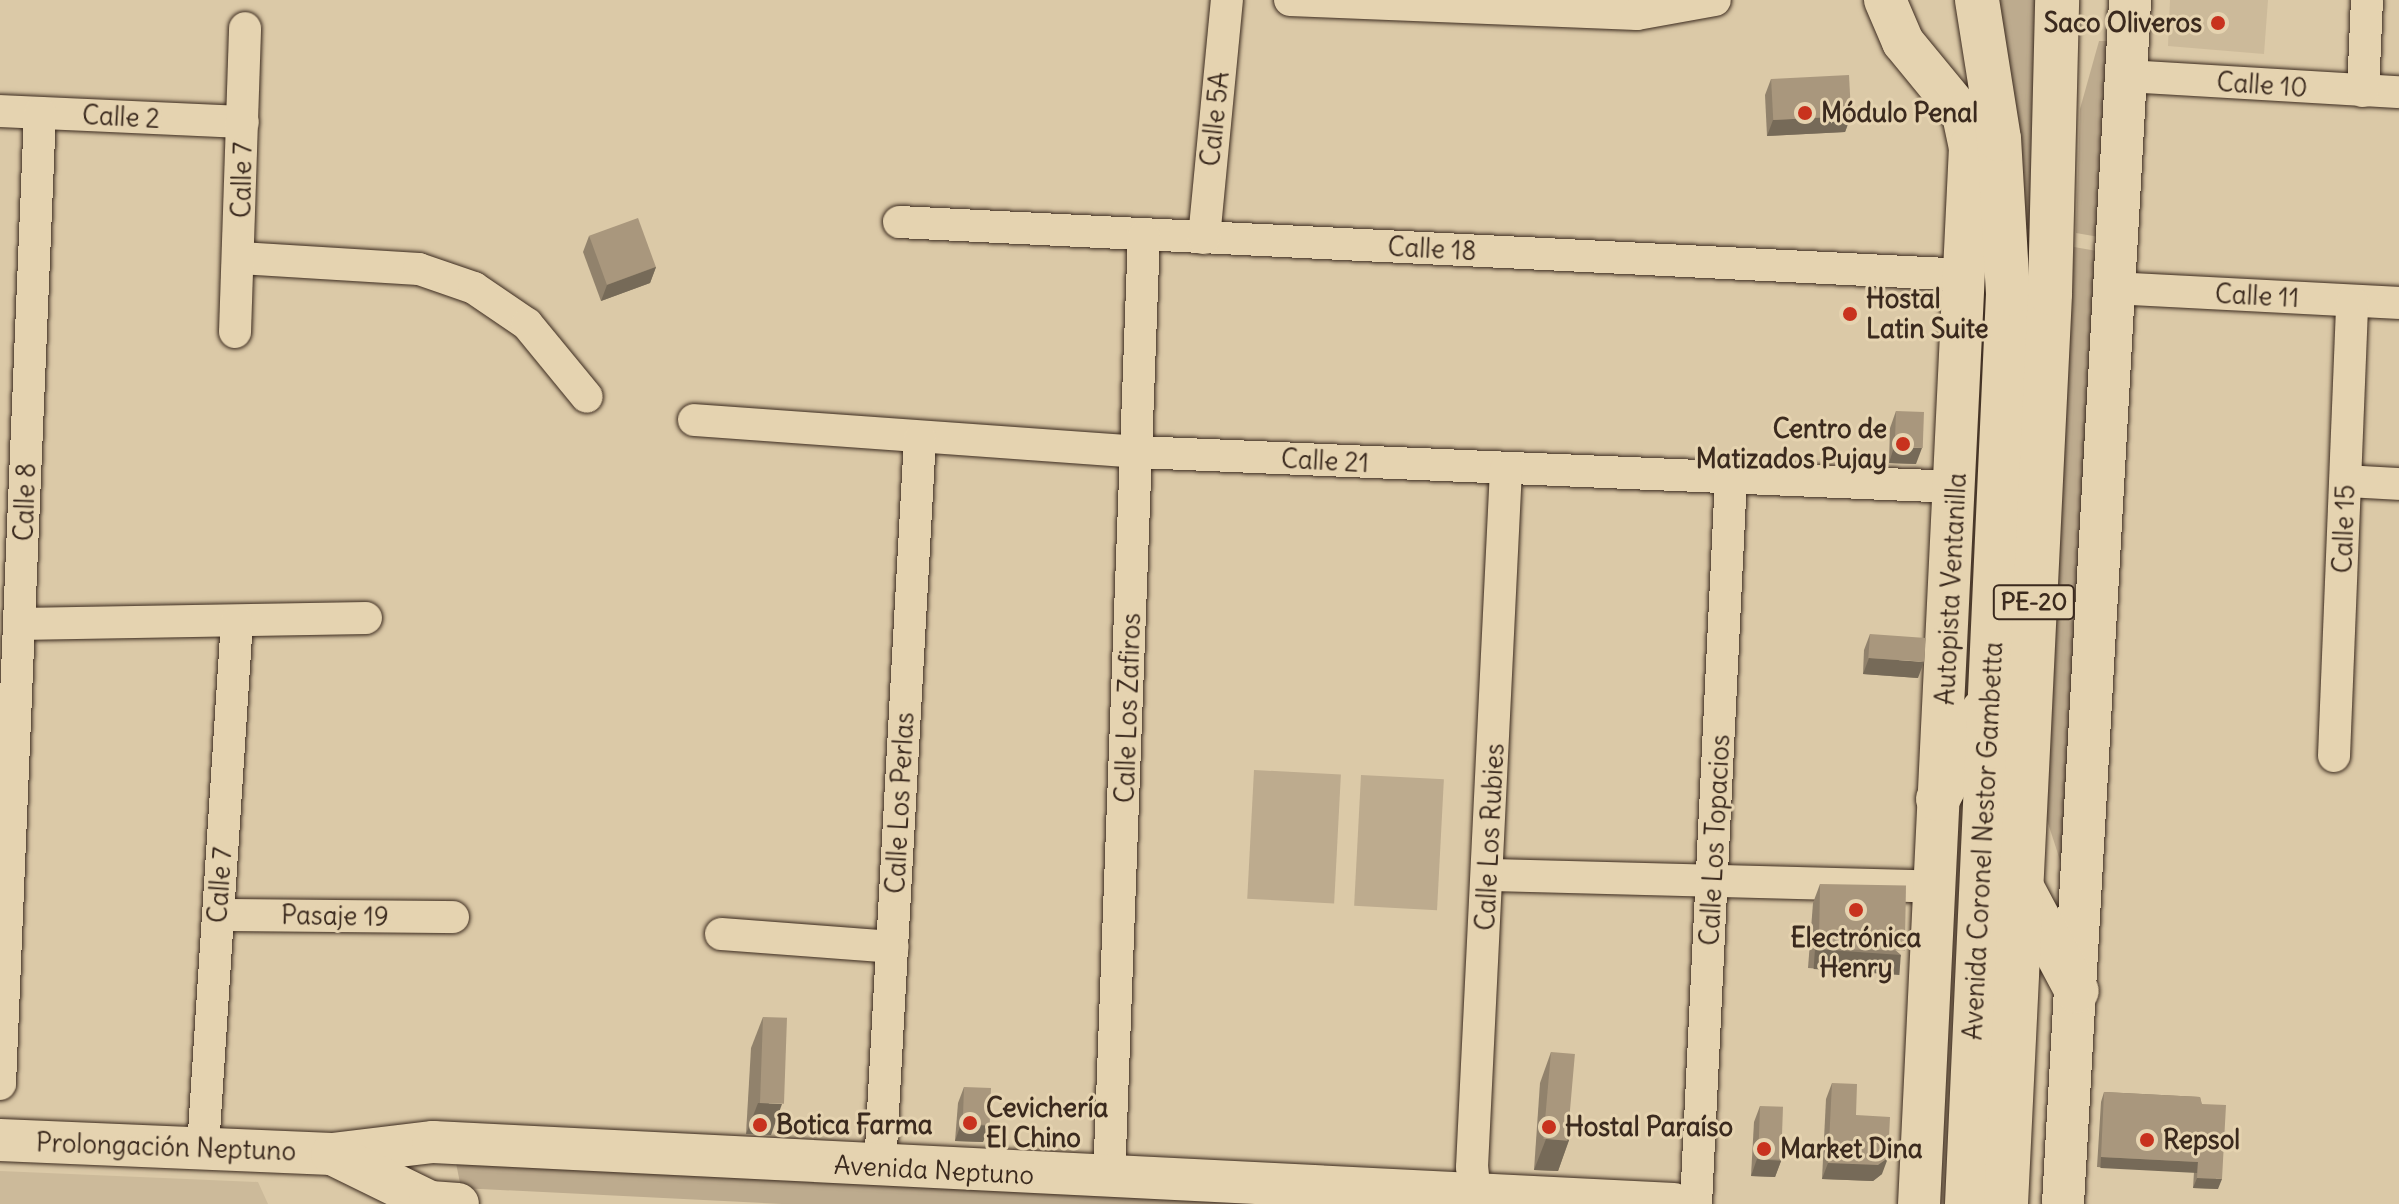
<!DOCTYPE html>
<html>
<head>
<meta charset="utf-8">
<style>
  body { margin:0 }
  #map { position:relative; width:2399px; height:1204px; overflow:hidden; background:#dbc9a7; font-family:Delius,sans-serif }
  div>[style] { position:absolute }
  .built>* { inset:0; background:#ccba9a }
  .green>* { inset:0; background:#bdab8e; transform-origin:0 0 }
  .roads { filter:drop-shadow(0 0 2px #3b2a1e) drop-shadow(0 0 2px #3b2a1e) }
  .minor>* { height:32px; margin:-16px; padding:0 16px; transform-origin:16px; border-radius:16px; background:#e5d3b0 }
  .tertiary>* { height:42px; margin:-21px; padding:0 21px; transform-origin:21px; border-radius:21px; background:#e5d3b0 }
  .trunk>* { height:44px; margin:-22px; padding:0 22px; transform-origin:22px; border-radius:22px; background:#e5d3b0 }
  .wall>* { inset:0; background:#91826c }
  .shaded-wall>* { inset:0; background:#766a58; transform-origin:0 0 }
  .building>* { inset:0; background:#a9977d; transform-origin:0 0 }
  .dots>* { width:22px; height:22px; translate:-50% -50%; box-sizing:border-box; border:4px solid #e5d3b0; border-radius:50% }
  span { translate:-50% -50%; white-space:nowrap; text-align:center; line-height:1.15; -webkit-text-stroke:6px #e5d3b0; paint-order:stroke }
  .shield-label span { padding:2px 6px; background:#e5d3b0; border:2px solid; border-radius:6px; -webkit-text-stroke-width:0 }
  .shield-label { font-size:24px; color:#3b2a1e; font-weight:700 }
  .poi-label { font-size:26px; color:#3b2a1e; font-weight:700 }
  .right { translate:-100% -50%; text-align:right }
  .left { translate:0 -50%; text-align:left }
  .street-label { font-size:26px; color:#3b2a1e }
</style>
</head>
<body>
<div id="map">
  <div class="built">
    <div style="clip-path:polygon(2170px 0,2268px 0,2264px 54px,2168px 46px)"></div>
    <div style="clip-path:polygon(0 1171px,258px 1182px,268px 1204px,0 1204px)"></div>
  </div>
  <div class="green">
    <div style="clip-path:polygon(1991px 0,2047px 0,2038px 227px,2026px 229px,2009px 88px)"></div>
    <div style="clip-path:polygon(2099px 41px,2109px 41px,2099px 237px,2076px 233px,2080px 109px)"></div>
    <div style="clip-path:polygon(2074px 247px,2097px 251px,2069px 888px,2047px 820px)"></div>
    <div style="left:1254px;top:770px;width:87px;height:129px;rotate:3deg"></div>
    <div style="left:1361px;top:775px;width:83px;height:131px;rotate:3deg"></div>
    <div style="clip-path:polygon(456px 1163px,1383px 1204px,782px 1204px,461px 1188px)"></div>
  </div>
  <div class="roads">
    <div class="minor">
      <div style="left:1290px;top:0;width:347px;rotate:2.3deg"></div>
      <div style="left:1637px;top:14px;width:79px;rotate:-10.2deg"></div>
      <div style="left:2126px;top:76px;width:273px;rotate:3.4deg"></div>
      <div style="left:2363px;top:91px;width:91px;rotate:-87.5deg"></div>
      <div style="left:0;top:111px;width:243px;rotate:2.6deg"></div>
      <div style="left:899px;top:222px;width:1068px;rotate:2.84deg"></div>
      <div style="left:1204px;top:238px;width:239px;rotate:-84.5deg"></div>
      <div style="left:240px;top:258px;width:179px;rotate:3.5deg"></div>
      <div style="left:419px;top:269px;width:58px;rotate:19.1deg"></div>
      <div style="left:474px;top:288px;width:64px;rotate:34.2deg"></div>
      <div style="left:527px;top:324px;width:94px;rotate:50.6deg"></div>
      <div style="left:2114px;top:288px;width:285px;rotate:3deg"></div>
      <div style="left:235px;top:332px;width:304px;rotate:-88.1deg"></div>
      <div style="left:694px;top:420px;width:445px;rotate:4.1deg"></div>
      <div style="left:1138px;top:452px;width:820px;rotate:2.45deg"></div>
      <div style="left:2346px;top:481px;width:53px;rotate:3.2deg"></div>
      <div style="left:20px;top:624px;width:346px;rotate:-1deg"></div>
      <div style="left:2334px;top:756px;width:454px;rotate:-87.7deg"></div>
      <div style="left:1489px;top:875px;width:445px;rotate:1.5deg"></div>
      <div style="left:218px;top:915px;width:235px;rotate:0.5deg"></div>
      <div style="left:721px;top:934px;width:172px;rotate:4.3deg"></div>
      <div style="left:0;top:1084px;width:972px;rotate:-87.64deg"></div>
      <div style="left:203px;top:1148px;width:528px;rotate:-86.31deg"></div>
      <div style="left:880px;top:1167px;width:729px;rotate:-86.86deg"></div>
      <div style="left:1109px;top:1180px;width:945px;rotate:-87.88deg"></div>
      <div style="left:1476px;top:1204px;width:37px;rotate:-96deg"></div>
      <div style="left:1472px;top:1167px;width:699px;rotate:-87.21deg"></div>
      <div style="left:1696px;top:1204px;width:728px;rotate:-87.24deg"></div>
    </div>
    <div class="tertiary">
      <div style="left:1885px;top:0;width:46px;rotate:66.8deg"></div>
      <div style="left:1903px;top:42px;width:94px;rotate:50.6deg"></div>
      <div style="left:1963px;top:115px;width:33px;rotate:78deg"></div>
      <div style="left:1970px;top:147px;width:1058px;rotate:92.76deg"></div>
      <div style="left:0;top:1140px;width:332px;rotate:2.4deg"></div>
      <div style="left:332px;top:1154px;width:102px;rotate:-6.8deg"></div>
      <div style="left:433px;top:1142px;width:1242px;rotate:2.86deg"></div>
      <div style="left:332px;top:1154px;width:109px;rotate:26.1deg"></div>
      <div style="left:430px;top:1202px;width:28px;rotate:4deg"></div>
      <div style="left:2063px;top:1204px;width:1206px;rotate:-86.81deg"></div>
    </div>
    <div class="trunk">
      <div style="left:1938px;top:799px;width:99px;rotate:-62.9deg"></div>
      <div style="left:2020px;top:884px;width:121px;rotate:62deg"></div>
      <div style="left:1967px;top:1204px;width:911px;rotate:-87.42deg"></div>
      <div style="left:2008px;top:294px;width:155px;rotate:-93.3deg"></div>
      <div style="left:1999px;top:139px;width:141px;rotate:-99deg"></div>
      <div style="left:2006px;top:1204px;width:912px;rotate:-87.23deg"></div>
      <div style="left:2050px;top:293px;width:293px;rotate:-88.6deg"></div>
    </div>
  </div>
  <div class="wall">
    <div style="clip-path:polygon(1771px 79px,1851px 116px,1845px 132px,1767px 136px,1765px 95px)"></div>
    <div style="clip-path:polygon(589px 236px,656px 267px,650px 283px,601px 301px,583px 252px)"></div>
    <div style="clip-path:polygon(1896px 411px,1916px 464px,1889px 463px,1890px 428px)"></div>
    <div style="clip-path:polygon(1870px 634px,1918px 678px,1863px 674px,1864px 650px)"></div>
    <div style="clip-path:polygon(1820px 884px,1901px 955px,1894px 974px,1808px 968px,1813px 903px)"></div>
    <div style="clip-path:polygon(763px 1017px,771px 1135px,746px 1134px,751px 1048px)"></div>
    <div style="clip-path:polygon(1551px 1052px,1569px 1140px,1558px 1171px,1534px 1170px,1540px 1083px)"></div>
    <div style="clip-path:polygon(1832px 1083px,1856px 1115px,1882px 1174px,1873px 1181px,1822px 1179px,1826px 1099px)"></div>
    <div style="clip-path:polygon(964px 1087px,989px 1126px,983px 1142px,955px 1141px,958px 1103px)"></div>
    <div style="clip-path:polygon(2104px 1092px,2200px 1097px,2218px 1189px,2193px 1188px,2194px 1172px,2097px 1167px,2101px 1102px)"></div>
    <div style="clip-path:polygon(1760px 1106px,1781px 1161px,1775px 1177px,1751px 1176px,1754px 1122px)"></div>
  </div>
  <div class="shaded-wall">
    <div style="clip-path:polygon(1851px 116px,1845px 132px,1767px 136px,1773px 120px)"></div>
    <div style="clip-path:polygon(656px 267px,650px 283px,601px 301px,607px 285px)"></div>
    <div style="clip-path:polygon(1894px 447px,1922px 448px,1916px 464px,1889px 463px)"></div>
    <div style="clip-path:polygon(1869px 658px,1924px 662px,1918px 678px,1863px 674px)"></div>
    <div style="left:1815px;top:949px;width:86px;height:20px;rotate:4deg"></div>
    <div style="clip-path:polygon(758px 1103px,782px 1104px,771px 1135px,746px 1134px)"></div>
    <div style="clip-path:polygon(961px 1124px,989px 1126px,983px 1142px,955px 1141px)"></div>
    <div style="clip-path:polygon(1546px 1139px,1569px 1140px,1558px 1171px,1534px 1170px)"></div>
    <div style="left:2101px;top:1157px;width:97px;height:11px;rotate:3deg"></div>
    <div style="clip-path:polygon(1888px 1158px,1882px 1174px,1873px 1181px,1822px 1179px,1828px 1163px)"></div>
    <div style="clip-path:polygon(1757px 1159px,1781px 1161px,1775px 1177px,1751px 1176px)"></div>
    <div style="clip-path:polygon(2197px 1178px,2222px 1179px,2218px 1189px,2193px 1188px)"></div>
  </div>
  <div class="building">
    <div style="left:1849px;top:75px;width:41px;height:78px;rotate:87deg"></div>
    <div style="left:638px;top:218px;width:52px;height:52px;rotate:70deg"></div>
    <div style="left:1896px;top:411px;width:28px;height:36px;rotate:2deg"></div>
    <div style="left:1870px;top:634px;width:56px;height:24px;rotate:4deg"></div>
    <div style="left:1820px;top:884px;width:86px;height:65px;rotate:1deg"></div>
    <div style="left:763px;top:1017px;width:24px;height:86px;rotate:2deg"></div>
    <div style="left:1551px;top:1052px;width:24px;height:87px;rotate:5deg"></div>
    <div style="clip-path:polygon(1832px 1083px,1857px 1084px,1856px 1115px,1890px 1117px,1888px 1158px,1878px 1165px,1828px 1163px)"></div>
    <div style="left:964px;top:1087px;width:27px;height:37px;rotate:2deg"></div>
    <div style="clip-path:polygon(2104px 1092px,2200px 1097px,2202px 1104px,2226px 1105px,2222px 1179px,2197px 1178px,2198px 1162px,2101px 1157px)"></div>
    <div style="left:1760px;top:1106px;width:23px;height:53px;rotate:2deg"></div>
  </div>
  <div class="dots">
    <div style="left:2218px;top:23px;background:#c8321e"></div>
    <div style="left:1805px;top:113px;background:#c8321e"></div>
    <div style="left:1850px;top:314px;background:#c8321e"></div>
    <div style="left:1903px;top:444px;background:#c8321e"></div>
    <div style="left:1856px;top:910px;background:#c8321e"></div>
    <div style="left:970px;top:1123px;background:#c8321e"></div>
    <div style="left:760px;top:1125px;background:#c8321e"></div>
    <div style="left:1549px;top:1127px;background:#c8321e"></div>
    <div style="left:2147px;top:1140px;background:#c8321e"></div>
    <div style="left:1764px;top:1149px;background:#c8321e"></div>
  </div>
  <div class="shield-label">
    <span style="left:2034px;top:602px">PE-20</span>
  </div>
  <div class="poi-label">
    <span class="right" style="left:2202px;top:23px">Saco Oliveros</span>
    <span class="left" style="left:1821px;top:113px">Módulo Penal</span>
    <span class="left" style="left:1866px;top:314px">Hostal<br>Latin Suite</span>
    <span class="right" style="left:1887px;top:444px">Centro de<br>Matizados Pujay</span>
    <span style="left:1856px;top:953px">Electrónica<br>Henry</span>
    <span class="left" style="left:986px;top:1123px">Cevichería<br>El Chino</span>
    <span class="left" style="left:776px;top:1125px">Botica Farma</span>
    <span class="left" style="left:1565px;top:1127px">Hostal Paraíso</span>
    <span class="left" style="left:2163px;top:1140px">Repsol</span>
    <span class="left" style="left:1780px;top:1149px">Market Dina</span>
  </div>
  <div class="street-label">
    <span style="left:2262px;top:85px;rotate:4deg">Calle 10</span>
    <span style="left:121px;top:117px;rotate:3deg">Calle 2</span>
    <span style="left:1215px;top:119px;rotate:-84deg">Calle 5A</span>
    <span style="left:242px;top:180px;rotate:-89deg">Calle 7</span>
    <span style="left:1432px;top:249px;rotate:3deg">Calle 18</span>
    <span style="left:2257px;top:296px;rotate:3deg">Calle 11</span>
    <span style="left:1325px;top:461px;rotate:3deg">Calle 21</span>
    <span style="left:25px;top:502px;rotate:-88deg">Calle 8</span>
    <span style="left:2344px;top:529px;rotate:-88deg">Calle 15</span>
    <span style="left:1951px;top:589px;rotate:-87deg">Autopista Ventanilla</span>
    <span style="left:1128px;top:708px;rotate:-88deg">Calle Los Zafiros</span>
    <span style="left:900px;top:803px;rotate:-87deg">Calle Los Perlas</span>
    <span style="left:1490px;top:837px;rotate:-87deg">Calle Los Rubies</span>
    <span style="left:1715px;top:840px;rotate:-87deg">Calle Los Topacios</span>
    <span style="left:1983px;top:841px;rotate:-87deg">Avenida Coronel Nestor Gambetta</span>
    <span style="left:220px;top:885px;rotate:-86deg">Calle 7</span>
    <span style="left:335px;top:916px;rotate:1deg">Pasaje 19</span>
    <span style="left:166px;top:1147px;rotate:2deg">Prolongación Neptuno</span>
    <span style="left:934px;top:1170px;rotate:3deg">Avenida Neptuno</span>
  </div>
</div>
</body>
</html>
